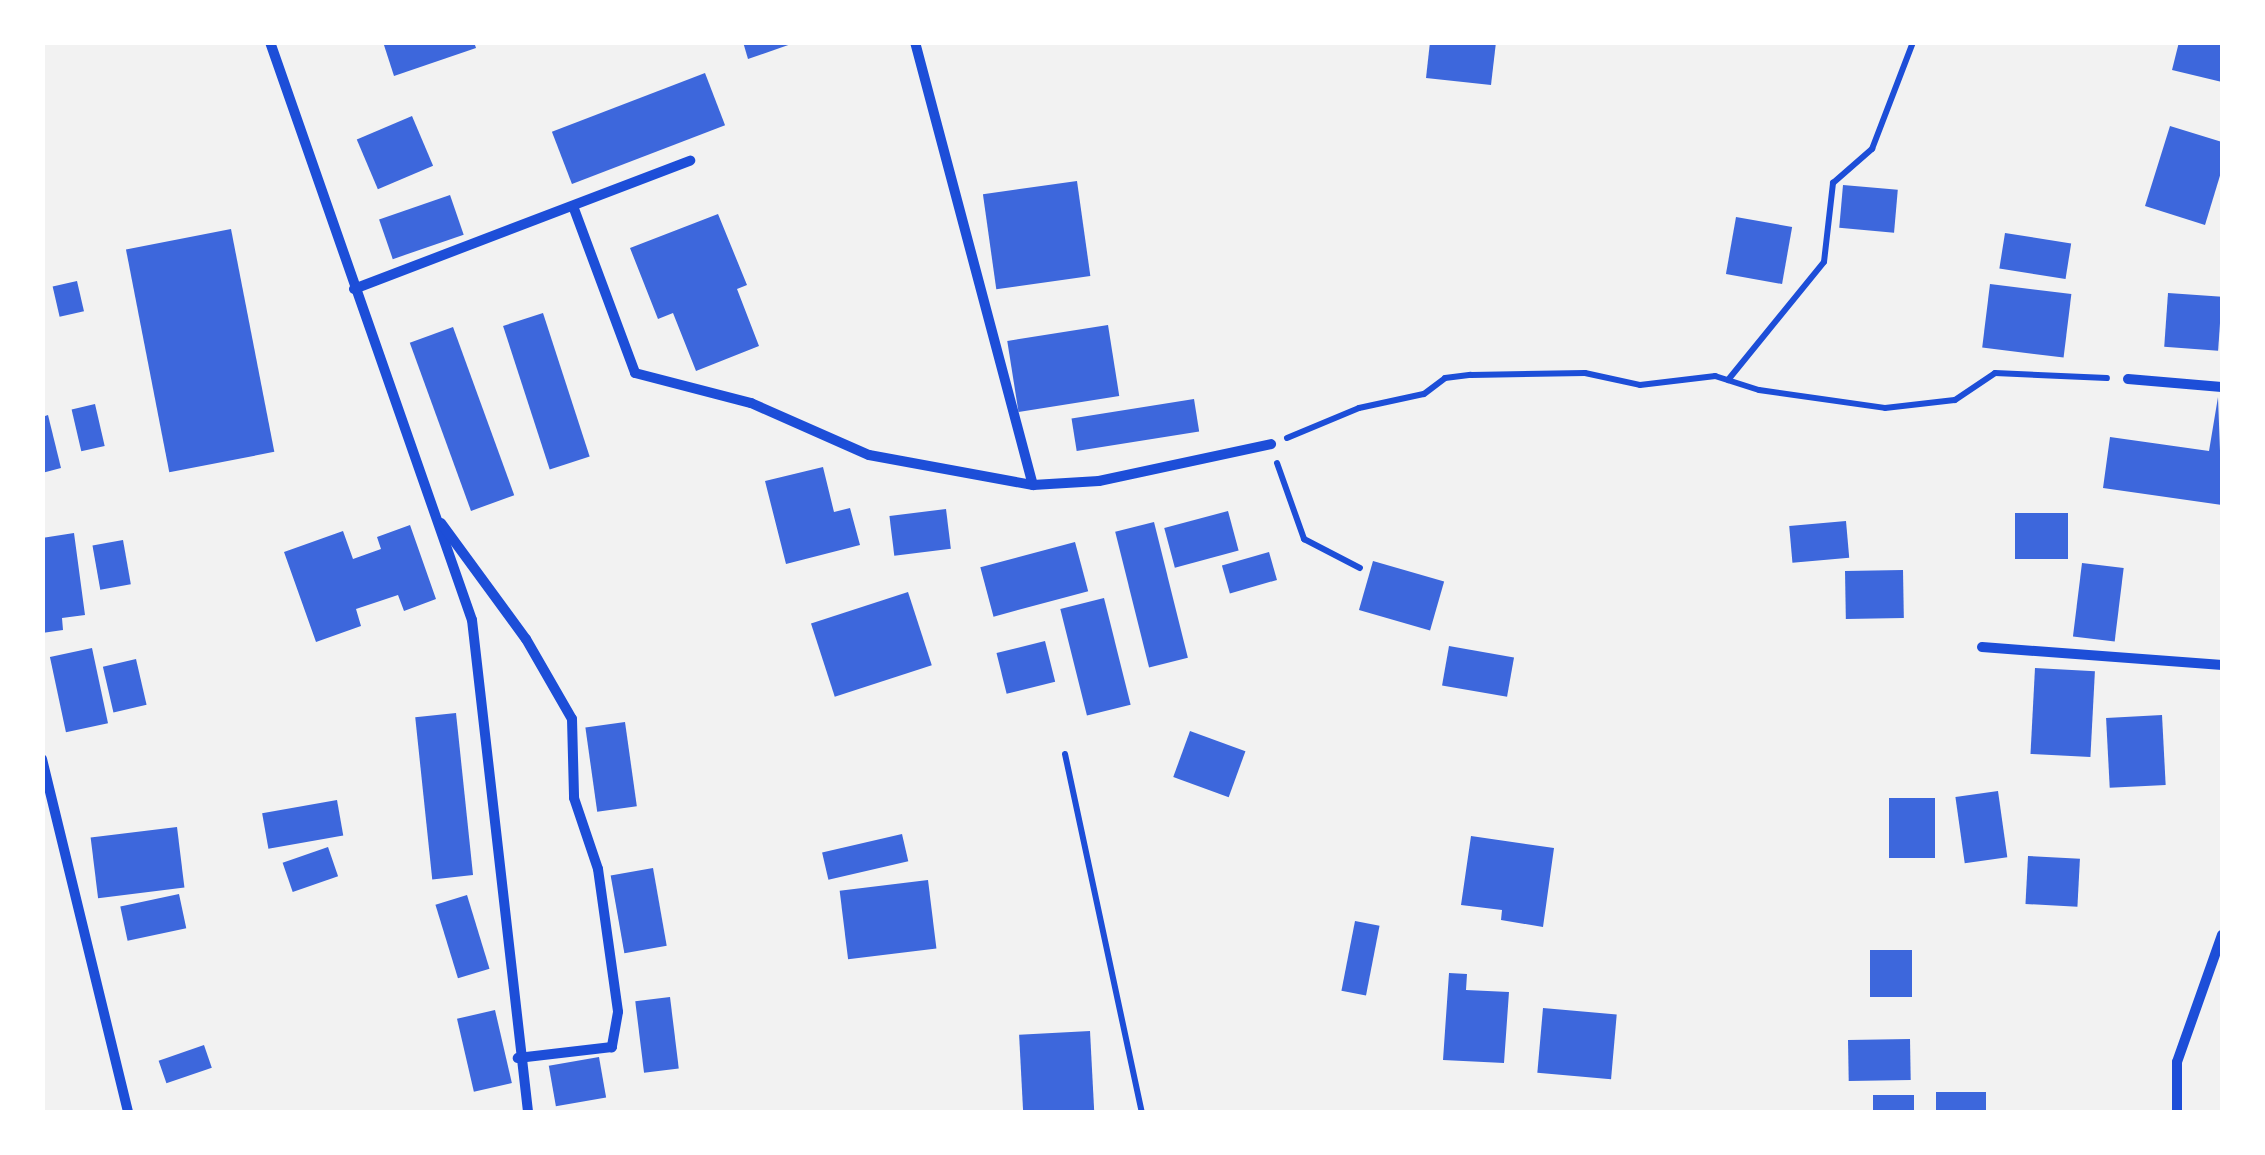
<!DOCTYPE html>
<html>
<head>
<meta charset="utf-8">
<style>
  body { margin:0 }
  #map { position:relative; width:2265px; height:1155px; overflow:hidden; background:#f2f2f2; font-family:"PT Sans Narrow",sans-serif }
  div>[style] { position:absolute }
  .building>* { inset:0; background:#3d67dc; transform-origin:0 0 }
  .path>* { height:6px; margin:-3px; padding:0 3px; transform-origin:3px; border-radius:3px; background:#1d4ed8 }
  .minor>* { height:10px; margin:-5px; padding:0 5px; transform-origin:5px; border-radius:5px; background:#1d4ed8 }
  span { translate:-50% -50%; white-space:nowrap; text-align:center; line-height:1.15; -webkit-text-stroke:10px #fff; paint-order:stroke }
  .frame { position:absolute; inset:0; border:45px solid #fff; pointer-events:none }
</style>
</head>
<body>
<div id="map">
  <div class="building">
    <div style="clip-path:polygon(383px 42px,474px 42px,476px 48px,394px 76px)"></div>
    <div style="clip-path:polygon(743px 42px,794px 42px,794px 43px,748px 59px)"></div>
    <div style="clip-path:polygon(1430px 42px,1496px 42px,1491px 85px,1426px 78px)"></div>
    <div style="clip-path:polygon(2179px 42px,2222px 42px,2222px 82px,2172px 70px)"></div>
    <div style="left:705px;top:73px;width:56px;height:164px;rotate:69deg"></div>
    <div style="left:412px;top:116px;width:54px;height:60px;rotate:67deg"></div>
    <div style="clip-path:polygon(2170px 126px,2222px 142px,2222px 169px,2205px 225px,2145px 206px)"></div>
    <div style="left:1077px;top:181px;width:96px;height:95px;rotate:82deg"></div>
    <div style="left:1843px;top:185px;width:55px;height:43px;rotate:5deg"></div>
    <div style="left:450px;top:195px;width:42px;height:75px;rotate:71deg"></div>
    <div style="clip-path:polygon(718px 214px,747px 285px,737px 289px,759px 346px,696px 371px,673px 313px,658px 319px,630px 248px)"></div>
    <div style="left:1736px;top:217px;width:57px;height:58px;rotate:10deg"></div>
    <div style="left:231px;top:229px;width:227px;height:107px;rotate:79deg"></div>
    <div style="left:2005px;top:233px;width:67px;height:36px;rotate:9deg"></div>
    <div style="left:77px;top:281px;width:31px;height:25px;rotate:77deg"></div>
    <div style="left:1990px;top:284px;width:82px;height:64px;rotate:7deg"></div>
    <div style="left:2168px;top:293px;width:54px;height:54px;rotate:4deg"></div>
    <div style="left:543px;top:313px;width:151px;height:42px;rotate:72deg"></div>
    <div style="left:1108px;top:325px;width:72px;height:102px;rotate:81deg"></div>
    <div style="left:453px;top:327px;width:179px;height:46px;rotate:70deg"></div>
    <div style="clip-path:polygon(2218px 397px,2222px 505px,2103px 488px,2110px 437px,2209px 451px)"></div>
    <div style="left:1194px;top:399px;width:33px;height:124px;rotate:81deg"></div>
    <div style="left:95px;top:404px;width:43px;height:24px;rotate:77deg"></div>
    <div style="clip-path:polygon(48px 415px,61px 468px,42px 473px,42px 417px)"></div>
    <div style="clip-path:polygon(823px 467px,834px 512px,850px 508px,860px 545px,786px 564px,765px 481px)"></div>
    <div style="left:946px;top:509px;width:40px;height:57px;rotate:83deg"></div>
    <div style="left:1228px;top:511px;width:41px;height:66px;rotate:75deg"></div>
    <div style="left:2015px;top:513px;width:53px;height:46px"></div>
    <div style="left:1846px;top:521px;width:37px;height:57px;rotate:85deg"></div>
    <div style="left:1154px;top:522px;width:140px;height:40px;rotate:76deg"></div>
    <div style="clip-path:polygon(410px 525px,436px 599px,404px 611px,398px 595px,356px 609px,361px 626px,316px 642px,284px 552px,343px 531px,353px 559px,381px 549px,377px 537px)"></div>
    <div style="clip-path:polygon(74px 533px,85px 615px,62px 618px,63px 630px,42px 633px,42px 538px)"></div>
    <div style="left:123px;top:540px;width:45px;height:31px;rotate:80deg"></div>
    <div style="left:1075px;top:542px;width:51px;height:98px;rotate:75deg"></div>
    <div style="left:1269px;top:552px;width:29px;height:49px;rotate:74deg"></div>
    <div style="left:1373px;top:561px;width:74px;height:51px;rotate:16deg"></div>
    <div style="left:2082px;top:563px;width:42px;height:74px;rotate:7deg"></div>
    <div style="left:1903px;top:570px;width:48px;height:58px;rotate:89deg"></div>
    <div style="left:908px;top:592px;width:77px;height:102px;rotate:72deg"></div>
    <div style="left:1104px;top:598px;width:110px;height:45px;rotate:76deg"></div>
    <div style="left:1045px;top:641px;width:42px;height:50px;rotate:76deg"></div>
    <div style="left:1449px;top:646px;width:66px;height:40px;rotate:10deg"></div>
    <div style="left:92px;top:648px;width:77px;height:43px;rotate:78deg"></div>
    <div style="left:136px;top:659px;width:47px;height:34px;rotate:77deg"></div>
    <div style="left:2035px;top:668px;width:60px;height:86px;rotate:3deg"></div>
    <div style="left:456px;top:713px;width:163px;height:41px;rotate:84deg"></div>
    <div style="left:2162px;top:715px;width:70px;height:56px;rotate:87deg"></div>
    <div style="left:625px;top:722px;width:85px;height:40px;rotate:82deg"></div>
    <div style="left:1190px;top:731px;width:59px;height:49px;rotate:20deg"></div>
    <div style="left:1998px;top:791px;width:67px;height:43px;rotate:82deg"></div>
    <div style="left:1889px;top:798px;width:46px;height:60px"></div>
    <div style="left:337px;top:800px;width:36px;height:76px;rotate:80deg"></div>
    <div style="left:177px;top:827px;width:61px;height:87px;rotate:83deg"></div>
    <div style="left:902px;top:834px;width:28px;height:82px;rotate:77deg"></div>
    <div style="clip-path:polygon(1471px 836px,1554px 848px,1543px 927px,1501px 920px,1502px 910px,1461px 905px)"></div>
    <div style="left:328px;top:847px;width:31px;height:48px;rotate:71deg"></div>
    <div style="left:2028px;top:856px;width:52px;height:48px;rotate:3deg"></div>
    <div style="left:653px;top:868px;width:79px;height:43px;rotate:80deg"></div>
    <div style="left:928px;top:880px;width:69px;height:89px;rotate:83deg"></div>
    <div style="left:179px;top:894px;width:35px;height:60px;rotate:78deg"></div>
    <div style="left:467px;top:895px;width:77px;height:33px;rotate:73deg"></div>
    <div style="left:1355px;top:921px;width:25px;height:71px;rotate:11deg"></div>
    <div style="left:1870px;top:950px;width:42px;height:47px"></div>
    <div style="clip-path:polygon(1449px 973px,1467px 974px,1466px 990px,1509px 992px,1504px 1063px,1443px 1060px)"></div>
    <div style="left:670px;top:997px;width:72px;height:35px;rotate:83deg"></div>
    <div style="left:1543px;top:1008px;width:74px;height:65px;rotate:5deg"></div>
    <div style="left:495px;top:1010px;width:75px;height:39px;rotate:77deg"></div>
    <div style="left:1090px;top:1031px;width:81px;height:71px;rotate:87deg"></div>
    <div style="left:1910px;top:1039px;width:41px;height:62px;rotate:89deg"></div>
    <div style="left:204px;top:1045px;width:24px;height:48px;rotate:71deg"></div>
    <div style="left:599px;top:1057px;width:41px;height:51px;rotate:80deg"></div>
    <div style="left:1986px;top:1092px;width:20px;height:50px;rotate:90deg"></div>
    <div style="left:1873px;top:1095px;width:41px;height:17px"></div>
  </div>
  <div class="path">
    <div style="left:1728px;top:380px;width:152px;rotate:-50.9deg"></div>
    <div style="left:1824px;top:262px;width:80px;rotate:-83.5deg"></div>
    <div style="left:1833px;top:183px;width:52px;rotate:-41.1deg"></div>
    <div style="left:1872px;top:149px;width:115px;rotate:-69deg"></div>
    <div style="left:1287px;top:438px;width:78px;rotate:-22.6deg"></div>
    <div style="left:1359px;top:408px;width:66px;rotate:-12.2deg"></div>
    <div style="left:1424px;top:394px;width:26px;rotate:-37deg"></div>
    <div style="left:1445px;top:378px;width:26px;rotate:-7deg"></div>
    <div style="left:1471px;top:375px;width:114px;rotate:-1deg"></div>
    <div style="left:1585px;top:373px;width:56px;rotate:12.3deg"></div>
    <div style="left:1640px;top:385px;width:76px;rotate:-6.8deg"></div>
    <div style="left:1715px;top:376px;width:46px;rotate:17.7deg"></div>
    <div style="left:1759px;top:390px;width:127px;rotate:8.1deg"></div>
    <div style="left:1885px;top:408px;width:70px;rotate:-6.5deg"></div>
    <div style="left:1955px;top:400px;width:48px;rotate:-34deg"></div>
    <div style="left:1995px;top:373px;width:112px;rotate:2.6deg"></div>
    <div style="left:1277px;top:463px;width:81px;rotate:70.4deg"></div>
    <div style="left:1304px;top:539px;width:63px;rotate:27.4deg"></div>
    <div style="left:1065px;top:754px;width:366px;rotate:77.9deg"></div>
  </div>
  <div class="minor">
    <div style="left:270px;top:42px;width:612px;rotate:70.74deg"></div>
    <div style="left:472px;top:620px;width:495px;rotate:83.5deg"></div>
    <div style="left:915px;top:42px;width:458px;rotate:75.1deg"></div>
    <div style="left:573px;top:206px;width:178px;rotate:69.6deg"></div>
    <div style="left:635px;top:373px;width:120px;rotate:14.5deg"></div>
    <div style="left:751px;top:403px;width:129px;rotate:23.8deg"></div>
    <div style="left:869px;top:455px;width:167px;rotate:10.4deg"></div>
    <div style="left:1033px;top:485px;width:66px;rotate:-3.5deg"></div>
    <div style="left:1099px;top:481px;width:176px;rotate:-12.1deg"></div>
    <div style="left:354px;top:289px;width:360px;rotate:-20.9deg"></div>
    <div style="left:2128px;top:379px;width:94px;rotate:4.9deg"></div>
    <div style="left:441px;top:523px;width:144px;rotate:53.8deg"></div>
    <div style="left:526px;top:639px;width:92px;rotate:60.1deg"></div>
    <div style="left:572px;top:719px;width:79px;rotate:88.5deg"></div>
    <div style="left:574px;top:798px;width:75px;rotate:71.3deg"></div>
    <div style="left:598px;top:869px;width:144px;rotate:82deg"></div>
    <div style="left:618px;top:1012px;width:36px;rotate:100deg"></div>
    <div style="left:612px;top:1047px;width:95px;rotate:173.3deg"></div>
    <div style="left:1982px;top:647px;width:241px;rotate:4.3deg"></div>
    <div style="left:42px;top:759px;width:363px;rotate:76.3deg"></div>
    <div style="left:2177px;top:1112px;width:50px;rotate:-90deg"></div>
    <div style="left:2177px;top:1062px;width:135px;rotate:-70.5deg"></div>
  </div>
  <div class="frame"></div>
</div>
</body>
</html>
